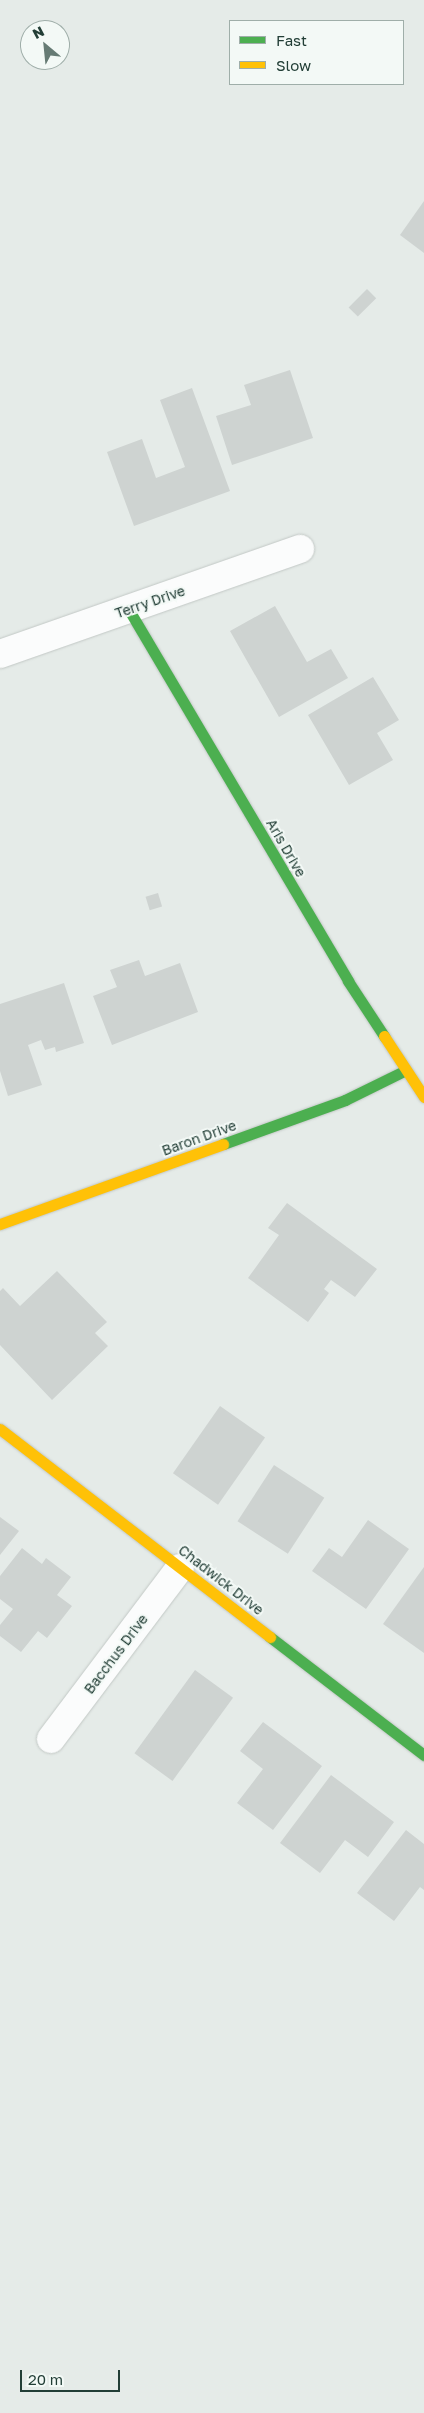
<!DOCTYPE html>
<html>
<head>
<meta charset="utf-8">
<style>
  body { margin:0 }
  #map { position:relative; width:424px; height:2413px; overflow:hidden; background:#e5ebe8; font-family:"Golos Text",sans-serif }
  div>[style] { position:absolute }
  .building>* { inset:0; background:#ced3d1; transform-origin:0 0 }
  .roads { filter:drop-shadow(0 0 1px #c2c8c5) drop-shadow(0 0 1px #c2c8c5) }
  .street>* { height:28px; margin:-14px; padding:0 14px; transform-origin:14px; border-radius:14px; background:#fbfcfc }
  .fast>* { height:11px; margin:-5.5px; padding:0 5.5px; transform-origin:5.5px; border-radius:5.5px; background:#4caf50 }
  .slow>* { height:11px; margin:-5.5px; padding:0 5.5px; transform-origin:5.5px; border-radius:5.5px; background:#ffc107 }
  span { translate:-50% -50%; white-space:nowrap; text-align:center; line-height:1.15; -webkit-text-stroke:4px #f3f9f6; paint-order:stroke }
  .street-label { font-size:14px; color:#223e36 }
  .legend { position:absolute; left:229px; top:20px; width:175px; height:65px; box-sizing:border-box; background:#f3f9f6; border:1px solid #9faea9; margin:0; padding:6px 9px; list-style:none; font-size:15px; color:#223e36 }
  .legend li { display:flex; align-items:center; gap:10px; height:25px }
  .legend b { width:25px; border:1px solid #9faea9 }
  .north { position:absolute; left:20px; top:20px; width:50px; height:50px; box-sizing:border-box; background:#f3f9f6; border:1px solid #9faea9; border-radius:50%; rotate:332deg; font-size:14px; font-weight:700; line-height:20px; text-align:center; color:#223e36 }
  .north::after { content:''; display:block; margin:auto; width:18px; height:22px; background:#667b74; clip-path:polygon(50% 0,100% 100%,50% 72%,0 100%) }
  .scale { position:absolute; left:20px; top:2370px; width:100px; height:22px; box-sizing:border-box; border:2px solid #223e36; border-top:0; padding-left:6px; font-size:15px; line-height:18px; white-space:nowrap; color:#223e36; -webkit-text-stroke:4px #f3f9f6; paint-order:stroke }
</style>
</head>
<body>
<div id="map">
  <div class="building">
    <div style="clip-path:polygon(424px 201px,424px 253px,400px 235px)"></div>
    <div style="left:367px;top:289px;width:13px;height:26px;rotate:45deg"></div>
    <div style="clip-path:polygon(290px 370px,313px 438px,232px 465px,216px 416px,251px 405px,244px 385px)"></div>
    <div style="clip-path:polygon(192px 388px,230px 491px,134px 526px,107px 452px,142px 439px,156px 478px,185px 467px,160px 400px)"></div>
    <div style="clip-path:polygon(275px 606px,307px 662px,331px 649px,348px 678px,279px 717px,230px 631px)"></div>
    <div style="clip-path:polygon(373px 677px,399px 720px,377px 733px,393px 760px,349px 785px,308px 715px)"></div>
    <div style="left:158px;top:893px;width:14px;height:13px;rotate:73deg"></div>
    <div style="clip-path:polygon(139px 960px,145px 976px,180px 963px,198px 1012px,112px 1045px,93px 996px,117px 987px,110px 970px)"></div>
    <div style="clip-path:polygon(64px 983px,84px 1043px,56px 1052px,55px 1047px,45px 1050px,41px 1040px,28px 1045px,42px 1085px,8px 1096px,0 1071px,0 1004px)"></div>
    <div style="clip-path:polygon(287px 1203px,377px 1269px,355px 1297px,331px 1280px,324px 1289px,329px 1293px,308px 1322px,248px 1278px,279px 1235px,268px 1228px)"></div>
    <div style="clip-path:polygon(57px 1271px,107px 1322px,95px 1333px,108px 1346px,52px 1400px,0 1345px,0 1291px,3px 1288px,20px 1306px)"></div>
    <div style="left:220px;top:1406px;width:55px;height:82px;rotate:35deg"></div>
    <div style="left:274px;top:1465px;width:60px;height:67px;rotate:33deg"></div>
    <div style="clip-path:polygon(0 1517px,19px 1531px,0 1555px)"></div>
    <div style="clip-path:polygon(368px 1520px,409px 1549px,366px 1609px,312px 1571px,329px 1548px,342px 1557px)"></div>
    <div style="clip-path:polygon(22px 1548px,42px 1564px,46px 1558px,71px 1577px,57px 1595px,72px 1606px,47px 1638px,38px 1631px,21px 1652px,0 1636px,0 1625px,13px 1609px,0 1599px,0 1576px)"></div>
    <div style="clip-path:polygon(424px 1567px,424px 1653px,383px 1624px)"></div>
    <div style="left:195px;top:1670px;width:47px;height:103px;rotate:36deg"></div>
    <div style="clip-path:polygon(263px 1722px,322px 1766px,273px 1830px,237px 1803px,263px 1769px,240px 1751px)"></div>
    <div style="clip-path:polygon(331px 1775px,394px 1822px,368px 1857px,345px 1840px,320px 1873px,280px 1843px)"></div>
    <div style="clip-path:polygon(406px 1830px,424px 1844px,424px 1890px,420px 1887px,394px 1921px,357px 1893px)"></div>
  </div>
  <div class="roads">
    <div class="street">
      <div style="left:0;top:654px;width:318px;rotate:-19.3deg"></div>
      <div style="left:51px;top:1739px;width:214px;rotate:-53deg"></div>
    </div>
    <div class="fast">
      <div style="left:129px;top:610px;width:431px;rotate:59.4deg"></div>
      <div style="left:348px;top:981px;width:66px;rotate:56.8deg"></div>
      <div style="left:223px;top:1144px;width:130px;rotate:-19.8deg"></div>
      <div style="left:345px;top:1100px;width:66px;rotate:-26.2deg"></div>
      <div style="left:270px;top:1637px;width:194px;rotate:37.5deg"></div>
    </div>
    <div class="slow">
      <div style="left:384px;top:1036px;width:73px;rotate:56.7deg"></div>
      <div style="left:0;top:1224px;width:237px;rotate:-19.7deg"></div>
      <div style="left:0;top:1429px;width:341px;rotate:37.6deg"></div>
    </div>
  </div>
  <div class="street-label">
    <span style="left:150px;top:602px;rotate:-19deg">Terry Drive</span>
    <span style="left:286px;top:848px;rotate:60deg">Aris Drive</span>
    <span style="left:199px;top:1138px;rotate:-20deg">Baron Drive</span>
    <span style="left:221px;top:1580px;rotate:38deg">Chadwick Drive</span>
    <span style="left:116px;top:1654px;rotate:-53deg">Bacchus Drive</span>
  </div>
  <ul class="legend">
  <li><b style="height:6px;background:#4caf50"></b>Fast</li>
  <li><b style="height:6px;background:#ffc107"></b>Slow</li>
  </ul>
  <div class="north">N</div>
  <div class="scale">20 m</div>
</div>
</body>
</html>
